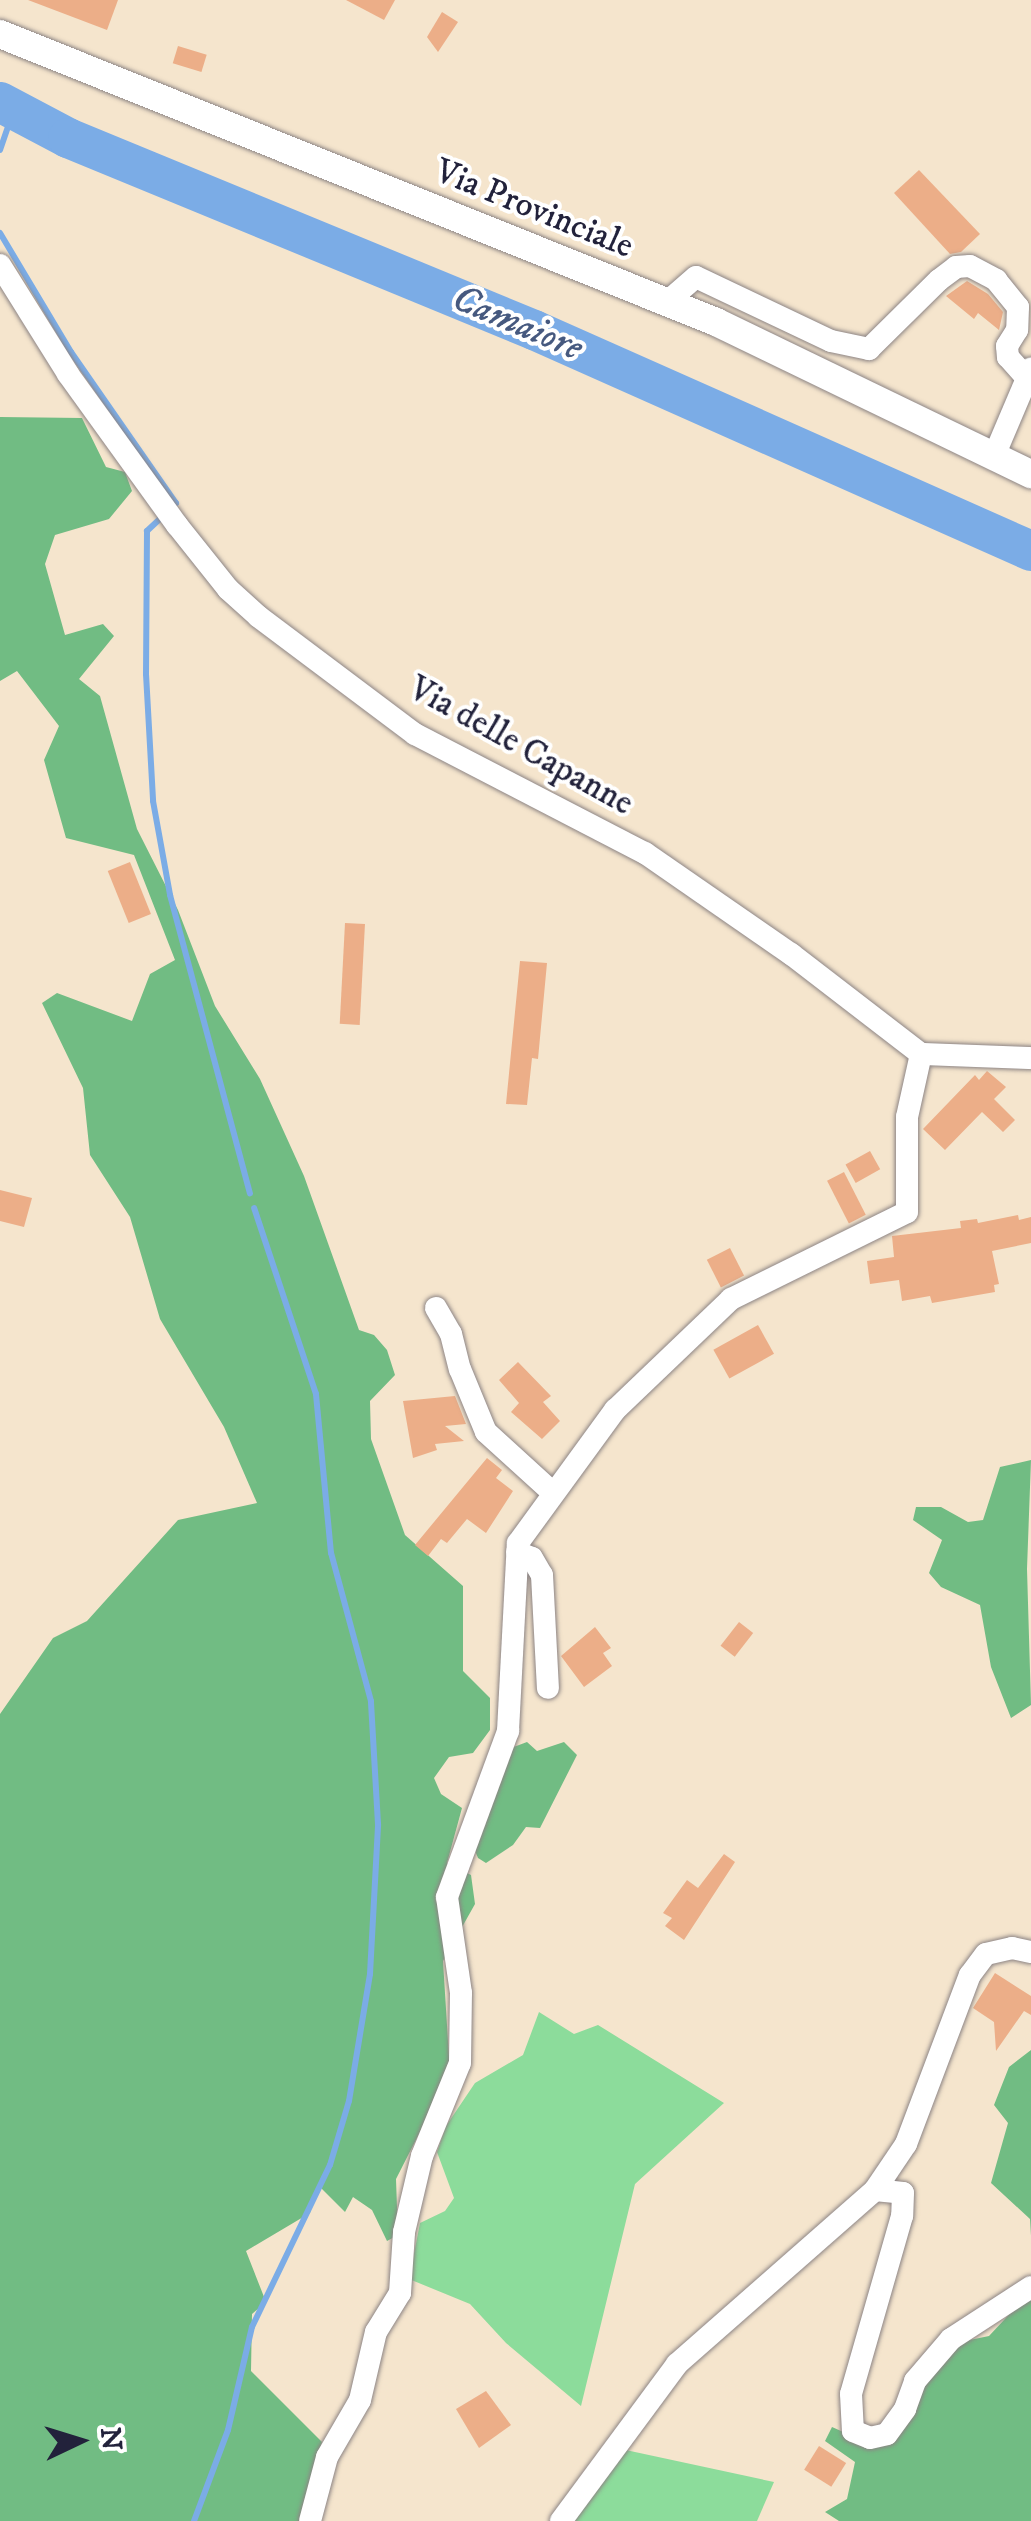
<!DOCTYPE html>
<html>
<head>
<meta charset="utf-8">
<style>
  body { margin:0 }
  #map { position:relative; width:1031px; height:2521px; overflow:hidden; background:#f5e5cd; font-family:"IM FELL DW Pica",serif }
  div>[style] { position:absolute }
  .green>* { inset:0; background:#8cdc9b }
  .forest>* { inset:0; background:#71bc83 }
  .stream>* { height:6px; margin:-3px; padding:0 3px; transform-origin:3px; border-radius:3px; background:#7bace6 }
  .river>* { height:40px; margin:-20px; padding:0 20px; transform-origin:20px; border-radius:20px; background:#7bace6 }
  .building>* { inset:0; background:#ecae88; transform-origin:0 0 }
  .roads { filter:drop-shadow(0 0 2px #8c8484) drop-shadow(0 0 2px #8c8484) }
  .minor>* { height:22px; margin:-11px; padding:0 11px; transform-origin:11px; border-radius:11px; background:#fff }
  .major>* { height:28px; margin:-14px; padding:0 14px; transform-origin:14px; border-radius:14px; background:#fff }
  span { translate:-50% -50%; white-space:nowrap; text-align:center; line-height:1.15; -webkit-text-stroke:8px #fff; paint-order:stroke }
  .street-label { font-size:35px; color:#22223b }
  .water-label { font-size:38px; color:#46597f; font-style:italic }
  .north { position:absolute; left:30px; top:2391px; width:100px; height:100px; -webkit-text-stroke:8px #fff; paint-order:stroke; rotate:86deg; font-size:28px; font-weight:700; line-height:40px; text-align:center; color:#22223b }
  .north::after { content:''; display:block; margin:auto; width:35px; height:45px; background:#22223b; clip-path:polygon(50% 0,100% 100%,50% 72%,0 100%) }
</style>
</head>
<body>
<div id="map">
  <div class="green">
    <div style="clip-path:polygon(539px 2012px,574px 2034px,598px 2025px,724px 2103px,635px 2184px,581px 2406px,506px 2343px,470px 2304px,409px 2279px,420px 2223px,445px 2211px,454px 2198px,437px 2152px,446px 2126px,475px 2083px,523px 2055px)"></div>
    <div style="clip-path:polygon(621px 2449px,774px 2482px,757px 2521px,570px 2521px)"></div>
  </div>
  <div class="forest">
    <div style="clip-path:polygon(0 417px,82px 418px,106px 467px,125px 472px,132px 491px,109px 519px,55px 535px,45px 564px,65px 635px,103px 624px,114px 636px,79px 679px,100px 696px,137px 829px,178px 910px,215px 1006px,260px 1079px,304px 1176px,359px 1330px,374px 1335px,387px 1350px,395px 1375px,370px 1401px,371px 1439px,405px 1535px,463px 1586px,463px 1671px,490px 1698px,490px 1730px,473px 1753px,449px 1757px,434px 1778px,441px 1794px,462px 1808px,447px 1863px,471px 1875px,475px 1904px,443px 1961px,450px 2073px,396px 2179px,398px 2235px,387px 2241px,372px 2210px,353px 2197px,345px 2212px,318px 2185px,310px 2213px,246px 2251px,266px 2302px,252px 2314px,251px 2371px,322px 2442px,299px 2521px,0 2521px,0 1714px,53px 1638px,87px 1621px,178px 1520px,257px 1503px,224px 1427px,160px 1319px,130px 1217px,90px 1155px,83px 1088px,42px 1003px,57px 993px,132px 1021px,150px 974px,175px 960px,134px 855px,66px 838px,44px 760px,59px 726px,17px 671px,0 681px)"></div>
    <div style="clip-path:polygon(1031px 1460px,1027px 1569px,1031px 1705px,1011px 1718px,991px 1667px,980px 1605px,941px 1587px,929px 1573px,942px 1540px,913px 1520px,916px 1507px,941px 1507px,968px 1522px,983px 1520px,1000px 1467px)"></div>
    <div style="clip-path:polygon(527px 1742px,537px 1751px,564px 1742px,577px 1755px,540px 1828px,526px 1827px,513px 1845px,486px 1863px,478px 1858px,467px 1831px,511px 1748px)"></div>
    <div style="clip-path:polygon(1031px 2050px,1031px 2236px,1030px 2219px,991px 2183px,1008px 2123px,994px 2105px,1009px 2067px)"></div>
    <div style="clip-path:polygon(1031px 2291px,1031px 2521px,839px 2521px,825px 2512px,847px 2499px,855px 2462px,825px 2441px,832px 2427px,875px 2446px,955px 2343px,989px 2336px)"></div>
  </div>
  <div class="stream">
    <div style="left:0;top:150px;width:40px;rotate:-71.1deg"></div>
    <div style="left:0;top:233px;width:139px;rotate:59.2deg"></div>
    <div style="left:71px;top:352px;width:184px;rotate:55.2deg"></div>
    <div style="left:176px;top:503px;width:6px;rotate:135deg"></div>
    <div style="left:163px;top:516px;width:22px;rotate:137deg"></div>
    <div style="left:147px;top:531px;width:143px;rotate:90.4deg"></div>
    <div style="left:146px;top:674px;width:127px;rotate:86.8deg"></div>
    <div style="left:153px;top:801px;width:96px;rotate:79.7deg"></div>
    <div style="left:170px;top:895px;width:309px;rotate:75deg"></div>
    <div style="left:194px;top:2521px;width:97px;rotate:-69.5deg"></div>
    <div style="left:228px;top:2430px;width:106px;rotate:-76.9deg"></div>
    <div style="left:252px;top:2327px;width:180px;rotate:-64.3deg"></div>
    <div style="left:330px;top:2165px;width:67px;rotate:-73.5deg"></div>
    <div style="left:349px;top:2101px;width:129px;rotate:-80.6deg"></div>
    <div style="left:370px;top:1974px;width:150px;rotate:-86.9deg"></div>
    <div style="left:378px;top:1824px;width:123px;rotate:-93.3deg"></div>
    <div style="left:371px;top:1701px;width:153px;rotate:-105.1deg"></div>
    <div style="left:331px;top:1553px;width:160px;rotate:-95.4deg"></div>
    <div style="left:316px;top:1394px;width:196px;rotate:-108.4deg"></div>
  </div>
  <div class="river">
    <div style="left:0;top:102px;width:77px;rotate:27.9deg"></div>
    <div style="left:68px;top:138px;width:504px;rotate:22.39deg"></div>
    <div style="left:534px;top:330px;width:544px;rotate:23.97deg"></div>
  </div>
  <div class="building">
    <div style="clip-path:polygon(28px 0,118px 0,107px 30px)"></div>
    <div style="clip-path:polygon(346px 0,395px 0,384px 20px)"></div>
    <div style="clip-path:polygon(442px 12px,458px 22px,438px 52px,427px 37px)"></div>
    <div style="left:178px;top:46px;width:30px;height:18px;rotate:17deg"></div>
    <div style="clip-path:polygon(919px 170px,980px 234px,961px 252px,950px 254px,894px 193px)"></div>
    <div style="clip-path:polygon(967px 281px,988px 294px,1003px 312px,999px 330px,978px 313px,974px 319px,946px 296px)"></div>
    <div style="left:130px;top:862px;width:56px;height:24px;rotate:68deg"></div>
    <div style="left:345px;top:923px;width:20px;height:101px;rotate:3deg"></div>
    <div style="clip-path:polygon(520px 961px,547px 963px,538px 1059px,532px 1058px,527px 1105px,506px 1104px)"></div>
    <div style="clip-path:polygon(987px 1071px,1006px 1087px,994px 1099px,1015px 1120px,1003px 1132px,982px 1112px,945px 1150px,923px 1129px,975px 1075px,979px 1080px)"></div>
    <div style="left:870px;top:1151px;width:21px;height:28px;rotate:61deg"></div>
    <div style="left:844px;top:1172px;width:48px;height:19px;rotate:63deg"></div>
    <div style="clip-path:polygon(0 1190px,32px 1198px,24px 1227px,0 1221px)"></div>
    <div style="clip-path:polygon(1018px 1215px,1019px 1220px,1031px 1217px,1031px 1243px,992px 1251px,999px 1284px,994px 1285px,995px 1292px,932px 1303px,930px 1296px,902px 1301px,899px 1280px,870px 1284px,867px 1261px,894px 1257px,892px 1236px,961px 1228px,960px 1221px,977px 1219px,978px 1223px)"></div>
    <div style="left:730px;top:1248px;width:31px;height:26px;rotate:63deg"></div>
    <div style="left:758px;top:1325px;width:33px;height:51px;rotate:61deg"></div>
    <div style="clip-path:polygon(518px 1362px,551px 1396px,543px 1402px,560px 1421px,542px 1439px,511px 1412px,519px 1403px,499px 1380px)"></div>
    <div style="clip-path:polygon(455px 1396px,466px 1424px,445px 1426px,464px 1441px,435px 1444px,437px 1450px,413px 1458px,403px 1401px)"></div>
    <div style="clip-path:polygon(487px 1458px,502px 1470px,496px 1478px,513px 1491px,486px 1533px,467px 1519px,447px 1543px,441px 1539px,428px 1556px,415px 1545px)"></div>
    <div style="left:739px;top:1622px;width:18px;height:30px;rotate:38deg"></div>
    <div style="clip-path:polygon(595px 1627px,611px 1648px,603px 1653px,612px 1666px,584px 1687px,561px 1656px)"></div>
    <div style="clip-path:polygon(724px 1854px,735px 1862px,684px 1940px,665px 1926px,672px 1918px,663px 1913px,687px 1880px,698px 1888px)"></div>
    <div style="clip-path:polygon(995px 1973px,1031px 1996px,1031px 2015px,1024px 2011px,996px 2051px,994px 2022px,973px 2008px)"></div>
    <div style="clip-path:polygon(486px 2391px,511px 2425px,479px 2448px,456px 2409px)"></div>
    <div style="left:819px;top:2446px;width:32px;height:28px;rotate:32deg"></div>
  </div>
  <div class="roads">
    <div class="minor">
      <div style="left:0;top:265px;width:128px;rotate:58deg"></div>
      <div style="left:68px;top:374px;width:186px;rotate:54.2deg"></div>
      <div style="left:177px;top:525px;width:82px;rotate:51.4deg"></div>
      <div style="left:228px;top:589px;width:42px;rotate:42.1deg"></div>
      <div style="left:259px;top:617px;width:195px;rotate:36.9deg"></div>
      <div style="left:415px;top:734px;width:259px;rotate:27.4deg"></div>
      <div style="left:645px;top:853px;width:178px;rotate:34.7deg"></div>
      <div style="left:791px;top:954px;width:164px;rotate:37.6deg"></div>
      <div style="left:921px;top:1054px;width:110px;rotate:2.1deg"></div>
      <div style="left:667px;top:302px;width:38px;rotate:-41deg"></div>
      <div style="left:696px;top:277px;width:149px;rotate:25.4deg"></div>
      <div style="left:831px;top:341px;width:39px;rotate:12deg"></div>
      <div style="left:869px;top:349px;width:98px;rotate:-44.6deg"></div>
      <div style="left:939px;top:280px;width:21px;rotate:-37deg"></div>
      <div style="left:956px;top:267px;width:14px;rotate:-4deg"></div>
      <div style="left:970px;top:266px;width:30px;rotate:28deg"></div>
      <div style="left:996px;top:280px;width:35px;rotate:51deg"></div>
      <div style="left:1018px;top:307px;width:23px;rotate:92deg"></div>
      <div style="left:1017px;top:330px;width:19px;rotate:122deg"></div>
      <div style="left:1007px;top:346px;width:11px;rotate:85deg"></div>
      <div style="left:1008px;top:357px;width:27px;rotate:48deg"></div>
      <div style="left:994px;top:456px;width:95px;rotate:-67deg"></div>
      <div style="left:436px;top:1308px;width:30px;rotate:60deg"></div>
      <div style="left:451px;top:1334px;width:36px;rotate:76deg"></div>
      <div style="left:460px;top:1369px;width:68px;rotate:67.6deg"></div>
      <div style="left:486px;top:1432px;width:89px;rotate:42.3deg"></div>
      <div style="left:517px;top:1552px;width:16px;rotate:22deg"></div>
      <div style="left:532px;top:1558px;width:20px;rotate:60deg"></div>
      <div style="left:542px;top:1575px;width:113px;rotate:87deg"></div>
      <div style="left:875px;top:2190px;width:28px;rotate:6deg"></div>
      <div style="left:903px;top:2193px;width:23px;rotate:92deg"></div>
      <div style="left:902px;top:2216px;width:185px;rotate:106deg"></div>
      <div style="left:851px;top:2394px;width:37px;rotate:87deg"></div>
      <div style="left:853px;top:2431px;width:18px;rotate:22deg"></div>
      <div style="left:870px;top:2438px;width:17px;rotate:-13deg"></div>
      <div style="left:887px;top:2434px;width:31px;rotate:-54deg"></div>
      <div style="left:905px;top:2409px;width:30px;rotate:-70deg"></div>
      <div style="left:915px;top:2381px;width:55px;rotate:-49.4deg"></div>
      <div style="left:951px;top:2339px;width:95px;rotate:-33deg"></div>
      <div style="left:310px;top:2521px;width:66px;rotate:-75.1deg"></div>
      <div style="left:327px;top:2457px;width:66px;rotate:-59.9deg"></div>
      <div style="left:360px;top:2400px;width:70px;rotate:-76.8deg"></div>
      <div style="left:376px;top:2332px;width:46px;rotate:-58.4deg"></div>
      <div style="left:400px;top:2293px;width:61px;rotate:-86.2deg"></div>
      <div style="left:404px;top:2232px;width:78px;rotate:-76.7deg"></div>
      <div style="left:422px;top:2156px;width:100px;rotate:-67.8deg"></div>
      <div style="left:460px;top:2063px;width:70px;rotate:-89.2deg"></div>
      <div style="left:461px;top:1993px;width:97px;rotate:-98.3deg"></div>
      <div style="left:447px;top:1897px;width:177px;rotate:-69.8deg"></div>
      <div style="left:508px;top:1731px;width:188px;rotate:-87deg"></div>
      <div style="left:518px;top:1543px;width:165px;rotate:-53.9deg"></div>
      <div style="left:615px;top:1410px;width:161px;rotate:-43.7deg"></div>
      <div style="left:731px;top:1299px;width:196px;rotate:-26.3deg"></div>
      <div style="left:907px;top:1212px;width:95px;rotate:-90deg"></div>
      <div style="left:907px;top:1117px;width:65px;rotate:-77.5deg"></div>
      <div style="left:561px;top:2521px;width:195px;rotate:-53.5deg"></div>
      <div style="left:677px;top:2364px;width:264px;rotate:-41.3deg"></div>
      <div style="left:875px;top:2190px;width:55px;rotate:-56deg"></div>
      <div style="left:906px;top:2144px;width:181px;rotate:-69.3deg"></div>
      <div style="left:970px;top:1975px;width:26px;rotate:-53deg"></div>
      <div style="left:986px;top:1954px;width:27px;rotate:-13deg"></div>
      <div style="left:1012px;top:1948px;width:19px;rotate:12deg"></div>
    </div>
    <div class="major">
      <div style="left:0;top:34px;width:772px;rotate:21.91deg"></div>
      <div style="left:716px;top:322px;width:350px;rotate:25.8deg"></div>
    </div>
  </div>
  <div class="street-label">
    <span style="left:534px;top:209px;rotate:22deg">Via Provinciale</span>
    <span style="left:521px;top:746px;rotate:29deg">Via delle Capanne</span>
  </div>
  <div class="water-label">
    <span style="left:517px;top:324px;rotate:23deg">Camaiore</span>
  </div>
  <div class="north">N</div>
</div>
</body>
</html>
